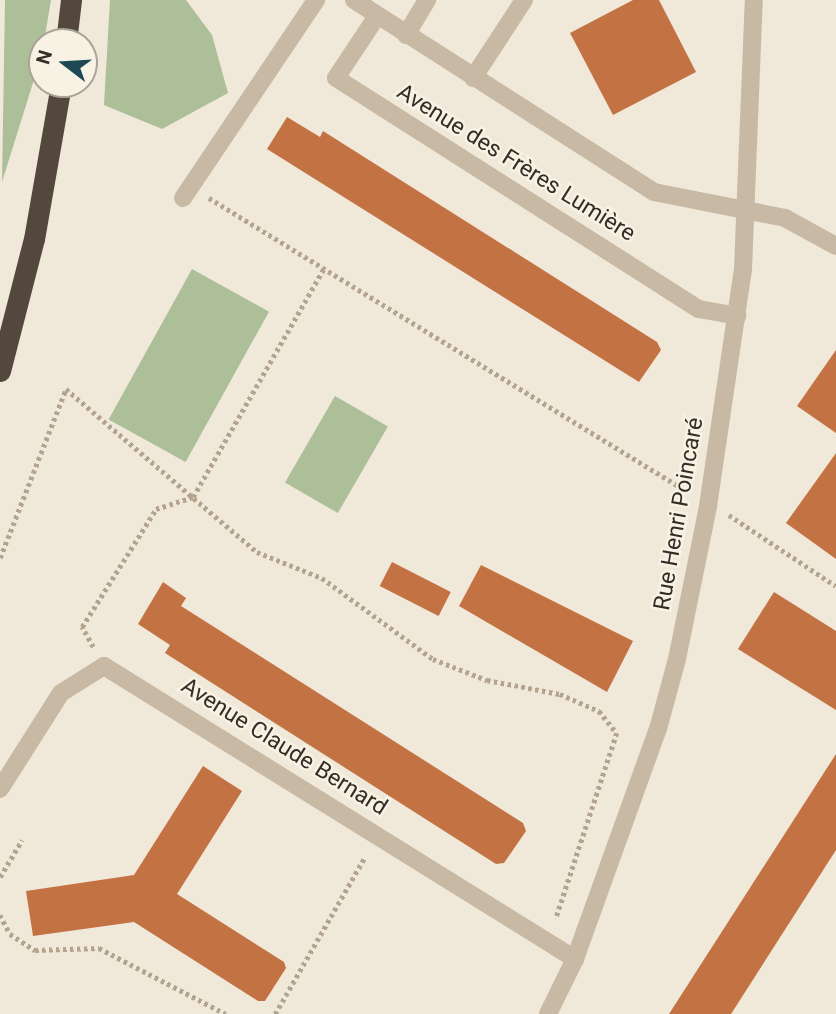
<!DOCTYPE html>
<html>
<head>
<meta charset="utf-8">
<style>
  body { margin:0 }
  #map { position:relative; width:836px; height:1014px; overflow:hidden; background:#f0e8d8; font-family:Roboto,sans-serif }
  div>[style] { position:absolute }
  .green>* { inset:0; background:#adbf99; transform-origin:0 0 }
  .building>* { inset:0; background:#c37244; transform-origin:0 0 }
  .path>* { height:4.5px; margin-top:-2.25px; transform-origin:0; background:repeating-linear-gradient(90deg,#b3a38f 0 3.5px,transparent 0 7px) }
  .minor>* { height:18px; margin:-9px; padding:0 9px; transform-origin:9px; border-radius:9px; background:#c8b9a5 }
  .highway>* { height:21px; margin:-10.5px; padding:0 10.5px; transform-origin:10.5px; border-radius:10.5px; background:#54473d }
  span { translate:-50% -50%; white-space:nowrap; text-align:center; line-height:1.15; -webkit-text-stroke:5px #f8f2e4; paint-order:stroke }
  .street-label { font-size:23px; color:#342c26 }
  .north { position:absolute; left:28px; top:28px; width:70px; height:70px; box-sizing:border-box; background:#f8f2e4; border:2px solid #aaa398; border-radius:50%; rotate:287deg; font-size:19px; font-weight:700; line-height:28px; text-align:center; color:#342c26 }
  .north::after { content:''; display:block; margin:auto; width:24px; height:32px; background:#1d4954; clip-path:polygon(50% 0,100% 100%,50% 72%,0 100%) }
</style>
</head>
<body>
<div id="map">
  <div class="green">
    <div style="clip-path:polygon(5px 0,51px 0,42px 54px,2px 182px)"></div>
    <div style="clip-path:polygon(110px 0,186px 0,212px 35px,228px 93px,162px 129px,104px 105px)"></div>
    <div style="left:192px;top:269px;width:88px;height:172px;rotate:29deg"></div>
    <div style="left:335px;top:396px;width:61px;height:100px;rotate:30deg"></div>
  </div>
  <div class="building">
    <div style="clip-path:polygon(633px 0,659px 0,696px 72px,613px 115px,570px 33px)"></div>
    <div style="clip-path:polygon(287px 117px,320px 137px,323px 131px,657px 342px,661px 350px,639px 382px,267px 149px)"></div>
    <div style="clip-path:polygon(836px 350px,836px 433px,797px 406px)"></div>
    <div style="clip-path:polygon(836px 453px,836px 559px,786px 523px)"></div>
    <div style="left:392px;top:562px;width:66px;height:27px;rotate:27deg"></div>
    <div style="clip-path:polygon(481px 565px,633px 641px,607px 692px,459px 606px)"></div>
    <div style="clip-path:polygon(163px 582px,186px 598px,181px 606px,523px 823px,526px 831px,504px 863px,496px 864px,165px 653px,170px 645px,138px 624px)"></div>
    <div style="clip-path:polygon(774px 592px,836px 631px,836px 710px,738px 649px)"></div>
    <div style="clip-path:polygon(836px 754px,836px 850px,731px 1014px,669px 1014px)"></div>
    <div style="clip-path:polygon(203px 766px,242px 791px,177px 894px,284px 962px,286px 968px,265px 1001px,258px 1001px,134px 922px,33px 936px,26px 891px,134px 875px)"></div>
  </div>
  <div class="path">
    <div style="left:209px;top:198px;width:562px;rotate:31.54deg"></div>
    <div style="left:729px;top:515px;width:128px;rotate:33.6deg"></div>
    <div style="left:0;top:558px;width:181px;rotate:-68.7deg"></div>
    <div style="left:66px;top:389px;width:251px;rotate:40.5deg"></div>
    <div style="left:257px;top:552px;width:70px;rotate:21.8deg"></div>
    <div style="left:322px;top:578px;width:137px;rotate:36.1deg"></div>
    <div style="left:433px;top:659px;width:58px;rotate:21.3deg"></div>
    <div style="left:487px;top:680px;width:74px;rotate:10.9deg"></div>
    <div style="left:560px;top:694px;width:43px;rotate:23.6deg"></div>
    <div style="left:599px;top:711px;width:28px;rotate:51deg"></div>
    <div style="left:617px;top:733px;width:196px;rotate:108.2deg"></div>
    <div style="left:93px;top:647px;width:23px;rotate:-119deg"></div>
    <div style="left:82px;top:627px;width:139px;rotate:-57.9deg"></div>
    <div style="left:156px;top:509px;width:39px;rotate:-18deg"></div>
    <div style="left:193px;top:497px;width:264px;rotate:-60.2deg"></div>
    <div style="left:0;top:877px;width:43px;rotate:-59.3deg"></div>
    <div style="left:0;top:915px;width:21px;rotate:62deg"></div>
    <div style="left:10px;top:934px;width:30px;rotate:33deg"></div>
    <div style="left:35px;top:950px;width:64px;rotate:-1.8deg"></div>
    <div style="left:99px;top:948px;width:143px;rotate:27.5deg"></div>
    <div style="left:275px;top:1014px;width:181px;rotate:-60.2deg"></div>
  </div>
  <div class="minor">
    <div style="left:354px;top:0;width:356px;rotate:32.6deg"></div>
    <div style="left:654px;top:192px;width:134px;rotate:11.2deg"></div>
    <div style="left:785px;top:218px;width:58px;rotate:28.8deg"></div>
    <div style="left:377px;top:16px;width:74px;rotate:123.5deg"></div>
    <div style="left:336px;top:78px;width:430px;rotate:32.5deg"></div>
    <div style="left:699px;top:309px;width:39px;rotate:10deg"></div>
    <div style="left:406px;top:35px;width:41px;rotate:-59deg"></div>
    <div style="left:473px;top:78px;width:93px;rotate:-56.8deg"></div>
    <div style="left:183px;top:198px;width:239px;rotate:-56.1deg"></div>
    <div style="left:0;top:789px;width:114px;rotate:-57.6deg"></div>
    <div style="left:61px;top:693px;width:51px;rotate:-32.1deg"></div>
    <div style="left:104px;top:666px;width:555px;rotate:31.88deg"></div>
    <div style="left:548px;top:1014px;width:61px;rotate:-63.9deg"></div>
    <div style="left:575px;top:959px;width:245px;rotate:-70.2deg"></div>
    <div style="left:658px;top:729px;width:73px;rotate:-74.8deg"></div>
    <div style="left:677px;top:659px;width:156px;rotate:-78.5deg"></div>
    <div style="left:708px;top:506px;width:240px;rotate:-81.6deg"></div>
    <div style="left:743px;top:269px;width:269px;rotate:-87.7deg"></div>
  </div>
  <div class="highway">
    <div style="left:66px;top:42px;width:42px;rotate:-83.2deg"></div>
    <div style="left:0;top:371px;width:136px;rotate:-75.6deg"></div>
    <div style="left:34px;top:239px;width:157px;rotate:-80.1deg"></div>
  </div>
  <div class="street-label">
    <span style="left:516px;top:163px;rotate:32deg">Avenue des Frères Lumière</span>
    <span style="left:679px;top:514px;rotate:-80deg">Rue Henri Poincaré</span>
    <span style="left:284px;top:747px;rotate:32deg">Avenue Claude Bernard</span>
  </div>
  <div class="north">N</div>
</div>
</body>
</html>
